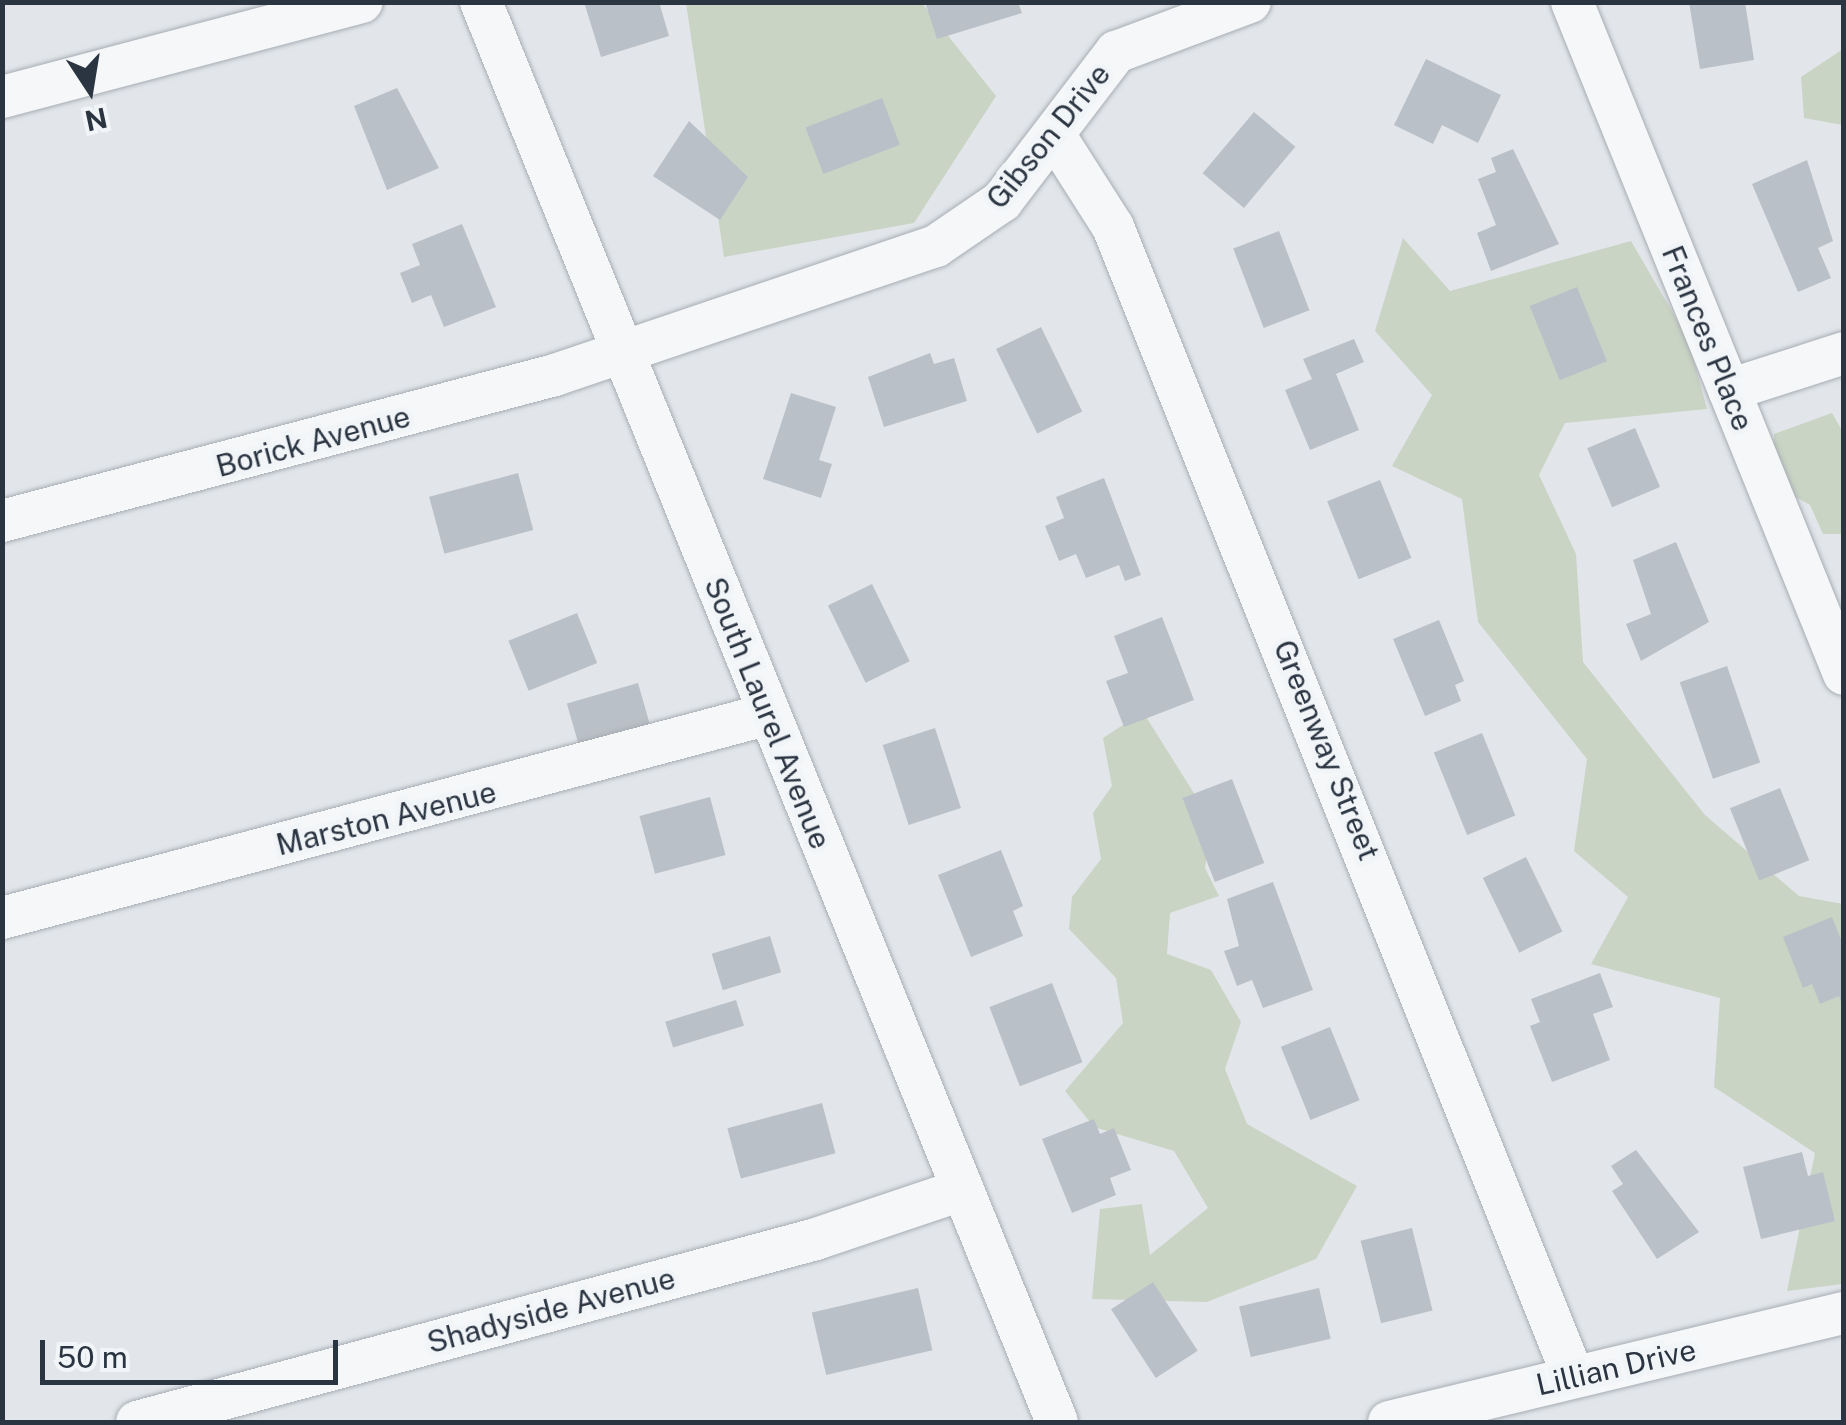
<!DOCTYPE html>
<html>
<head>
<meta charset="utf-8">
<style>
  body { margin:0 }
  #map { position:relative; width:1846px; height:1425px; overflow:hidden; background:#e2e6ea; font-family:"Public Sans",sans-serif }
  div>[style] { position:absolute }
  .green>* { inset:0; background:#c9d4c4 }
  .building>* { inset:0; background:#bac0c7; transform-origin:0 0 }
  .roads { filter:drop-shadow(0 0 2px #a7adb4) drop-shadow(0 0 2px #a7adb4) }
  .minor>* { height:42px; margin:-21px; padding:0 21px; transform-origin:21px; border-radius:21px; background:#f5f7f9 }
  span { translate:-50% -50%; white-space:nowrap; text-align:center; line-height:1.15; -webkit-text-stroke:10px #f2f5f8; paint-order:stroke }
  .street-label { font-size:30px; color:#2b3542 }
  .frame { position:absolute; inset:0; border:5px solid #2b3542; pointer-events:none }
  .north { position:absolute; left:40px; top:40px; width:100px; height:100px; -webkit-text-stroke:8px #f2f5f8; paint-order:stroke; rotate:168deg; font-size:28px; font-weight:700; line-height:40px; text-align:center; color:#2b3542 }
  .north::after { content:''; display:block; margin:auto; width:35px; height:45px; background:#2b3542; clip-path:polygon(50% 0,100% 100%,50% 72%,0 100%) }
  .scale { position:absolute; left:40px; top:1340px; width:298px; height:45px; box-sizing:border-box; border:5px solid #2b3542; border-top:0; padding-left:12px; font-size:30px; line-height:35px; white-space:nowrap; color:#2b3542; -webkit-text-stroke:8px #f2f5f8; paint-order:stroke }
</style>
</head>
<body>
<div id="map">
  <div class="green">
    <div style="clip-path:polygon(686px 3px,922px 3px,996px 96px,914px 223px,724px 257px)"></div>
    <div style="clip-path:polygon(1843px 49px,1843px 125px,1804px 118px,1801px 77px)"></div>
    <div style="clip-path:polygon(1403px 238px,1450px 291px,1631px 241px,1688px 339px,1707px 409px,1565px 423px,1539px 475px,1576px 554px,1583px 662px,1705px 815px,1799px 896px,1843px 904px,1843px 1284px,1787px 1291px,1815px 1153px,1714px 1087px,1720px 998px,1591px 964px,1628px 897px,1574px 851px,1587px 759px,1478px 622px,1462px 499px,1392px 466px,1432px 395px,1375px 331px)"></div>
    <div style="clip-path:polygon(1832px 413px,1843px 432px,1843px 534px,1823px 534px,1810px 505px,1773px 484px,1774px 434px)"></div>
    <div style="clip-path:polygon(1143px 712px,1212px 822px,1205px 868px,1219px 896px,1170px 913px,1167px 954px,1211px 970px,1241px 1022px,1225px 1069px,1247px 1124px,1357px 1186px,1316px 1259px,1207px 1302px,1092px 1299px,1100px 1209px,1142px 1204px,1150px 1255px,1208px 1208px,1174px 1151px,1094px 1127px,1065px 1091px,1123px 1023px,1116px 978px,1069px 929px,1072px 897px,1101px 859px,1093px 813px,1112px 786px,1103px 738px)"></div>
  </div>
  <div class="building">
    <div style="clip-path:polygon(584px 2px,659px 2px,669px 36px,601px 57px)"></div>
    <div style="clip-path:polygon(925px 2px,1018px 2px,1022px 13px,937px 39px)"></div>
    <div style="clip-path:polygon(1689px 2px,1745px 2px,1754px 60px,1700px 69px)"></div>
    <div style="clip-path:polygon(1426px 59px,1501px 95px,1478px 143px,1442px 125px,1433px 144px,1394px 125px)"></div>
    <div style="clip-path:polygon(397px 88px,439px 168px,387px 190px,354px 106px)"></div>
    <div style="left:882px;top:98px;width:50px;height:82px;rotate:69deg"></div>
    <div style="left:1254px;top:112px;width:54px;height:80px;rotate:40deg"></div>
    <div style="clip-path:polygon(689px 121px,748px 177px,720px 220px,653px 176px)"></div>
    <div style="clip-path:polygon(1513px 149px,1559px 244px,1491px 271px,1477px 233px,1496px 225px,1478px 179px,1496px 172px,1491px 158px)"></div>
    <div style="clip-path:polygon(1807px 160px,1833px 241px,1818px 248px,1831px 278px,1798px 292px,1752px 184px)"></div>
    <div style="clip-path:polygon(462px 224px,496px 307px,444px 327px,431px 295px,412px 303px,400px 273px,420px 265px,412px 244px)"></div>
    <div style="left:1279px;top:231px;width:85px;height:49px;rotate:69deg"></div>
    <div style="left:1577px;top:287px;width:80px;height:51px;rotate:68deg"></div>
    <div style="left:1041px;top:327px;width:94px;height:50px;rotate:64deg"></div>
    <div style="clip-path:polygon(1354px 339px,1364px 362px,1336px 374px,1359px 430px,1310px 450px,1285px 390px,1312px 379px,1303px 359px)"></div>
    <div style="clip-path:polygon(930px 353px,934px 364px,954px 358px,967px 401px,884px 427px,868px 377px)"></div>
    <div style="clip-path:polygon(791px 393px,836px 407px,819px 460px,832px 464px,821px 498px,763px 479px)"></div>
    <div style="left:1635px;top:428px;width:64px;height:52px;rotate:67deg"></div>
    <div style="left:518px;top:473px;width:59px;height:92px;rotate:75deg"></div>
    <div style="clip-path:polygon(1104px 478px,1141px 575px,1125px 581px,1119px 565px,1086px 578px,1076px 554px,1059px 561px,1045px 526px,1064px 518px,1056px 497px)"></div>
    <div style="left:1380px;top:480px;width:84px;height:57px;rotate:68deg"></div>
    <div style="clip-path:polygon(1676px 542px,1709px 622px,1641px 661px,1626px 624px,1651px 614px,1633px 560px)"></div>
    <div style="left:872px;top:584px;width:86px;height:49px;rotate:64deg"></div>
    <div style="left:577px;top:613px;width:54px;height:74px;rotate:68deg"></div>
    <div style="clip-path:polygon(1162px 617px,1194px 700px,1124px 727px,1106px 681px,1128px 673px,1114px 636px)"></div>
    <div style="clip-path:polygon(1439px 620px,1464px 681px,1455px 685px,1461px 701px,1425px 716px,1393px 639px)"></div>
    <div style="left:1727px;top:666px;width:102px;height:50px;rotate:71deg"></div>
    <div style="left:638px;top:683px;width:50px;height:74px;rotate:74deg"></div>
    <div style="left:935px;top:728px;width:84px;height:55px;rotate:72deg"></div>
    <div style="left:1482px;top:733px;width:89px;height:52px;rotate:68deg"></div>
    <div style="left:1232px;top:779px;width:90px;height:53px;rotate:69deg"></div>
    <div style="left:1780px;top:788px;width:78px;height:54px;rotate:68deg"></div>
    <div style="left:710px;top:797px;width:60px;height:73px;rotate:75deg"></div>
    <div style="clip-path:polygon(1001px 850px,1023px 906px,1013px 911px,1023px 936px,971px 957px,938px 875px)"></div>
    <div style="left:1526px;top:857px;width:83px;height:48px;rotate:64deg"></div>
    <div style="clip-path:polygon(1273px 882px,1313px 990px,1263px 1008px,1252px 980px,1237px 986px,1224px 951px,1239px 946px,1227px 899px)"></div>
    <div style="clip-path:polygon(1832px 917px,1844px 947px,1843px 1008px,1839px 996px,1820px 1004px,1812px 984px,1803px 988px,1783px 937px)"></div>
    <div style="left:770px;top:936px;width:38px;height:61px;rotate:73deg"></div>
    <div style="clip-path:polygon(1600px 973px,1613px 1007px,1593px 1014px,1610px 1060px,1552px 1082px,1530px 1026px,1540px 1022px,1531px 999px)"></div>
    <div style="left:1052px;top:983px;width:85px;height:67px;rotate:69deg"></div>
    <div style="left:736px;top:1000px;width:27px;height:74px;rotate:73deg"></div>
    <div style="left:1330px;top:1027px;width:79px;height:53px;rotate:68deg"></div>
    <div style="left:822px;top:1103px;width:52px;height:98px;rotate:75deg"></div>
    <div style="clip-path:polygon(1094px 1119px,1100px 1134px,1114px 1128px,1131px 1170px,1110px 1178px,1116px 1195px,1072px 1213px,1042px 1139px)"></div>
    <div style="clip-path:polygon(1636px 1150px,1699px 1232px,1657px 1259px,1612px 1191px,1623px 1184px,1611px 1166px)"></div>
    <div style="clip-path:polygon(1802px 1152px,1808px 1176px,1823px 1172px,1835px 1221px,1761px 1239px,1743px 1167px)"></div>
    <div style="left:1412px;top:1228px;width:85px;height:53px;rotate:76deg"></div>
    <div style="left:1153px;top:1282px;width:82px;height:50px;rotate:57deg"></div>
    <div style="left:918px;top:1288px;width:64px;height:109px;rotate:77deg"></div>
    <div style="left:1319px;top:1288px;width:52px;height:82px;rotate:77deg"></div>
  </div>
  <div class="roads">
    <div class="minor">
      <div style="left:481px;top:2px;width:1532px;rotate:67.92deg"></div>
      <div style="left:1572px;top:2px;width:725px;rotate:67.96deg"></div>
      <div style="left:2px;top:97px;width:372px;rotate:-14.8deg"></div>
      <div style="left:1055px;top:136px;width:108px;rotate:57.5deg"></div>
      <div style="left:1113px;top:227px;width:1238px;rotate:68.18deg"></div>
      <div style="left:1729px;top:390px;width:121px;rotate:-17.8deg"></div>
      <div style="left:2px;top:521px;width:572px;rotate:-14.79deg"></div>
      <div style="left:555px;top:375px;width:402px;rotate:-18.7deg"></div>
      <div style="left:936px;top:246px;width:80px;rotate:-34.3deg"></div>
      <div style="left:1002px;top:201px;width:188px;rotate:-52.6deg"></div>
      <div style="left:1116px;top:52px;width:143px;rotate:-20.5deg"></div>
      <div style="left:2px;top:918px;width:794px;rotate:-14.89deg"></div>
      <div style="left:137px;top:1422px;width:703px;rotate:-15.08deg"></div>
      <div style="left:816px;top:1239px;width:154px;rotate:-18.6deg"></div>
      <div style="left:1389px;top:1422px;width:468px;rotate:-13.5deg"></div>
    </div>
  </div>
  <div class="street-label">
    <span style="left:1048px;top:136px;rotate:-51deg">Gibson Drive</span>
    <span style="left:1708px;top:338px;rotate:68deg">Frances Place</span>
    <span style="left:313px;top:441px;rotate:-15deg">Borick Avenue</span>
    <span style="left:768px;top:713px;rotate:68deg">South Laurel Avenue</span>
    <span style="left:1327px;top:750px;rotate:68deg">Greenway Street</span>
    <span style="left:386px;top:818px;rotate:-14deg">Marston Avenue</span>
    <span style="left:551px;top:1310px;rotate:-15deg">Shadyside Avenue</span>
    <span style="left:1616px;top:1367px;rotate:-13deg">Lillian Drive</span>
  </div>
  <div class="frame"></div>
  <div class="north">N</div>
  <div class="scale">50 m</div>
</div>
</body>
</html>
